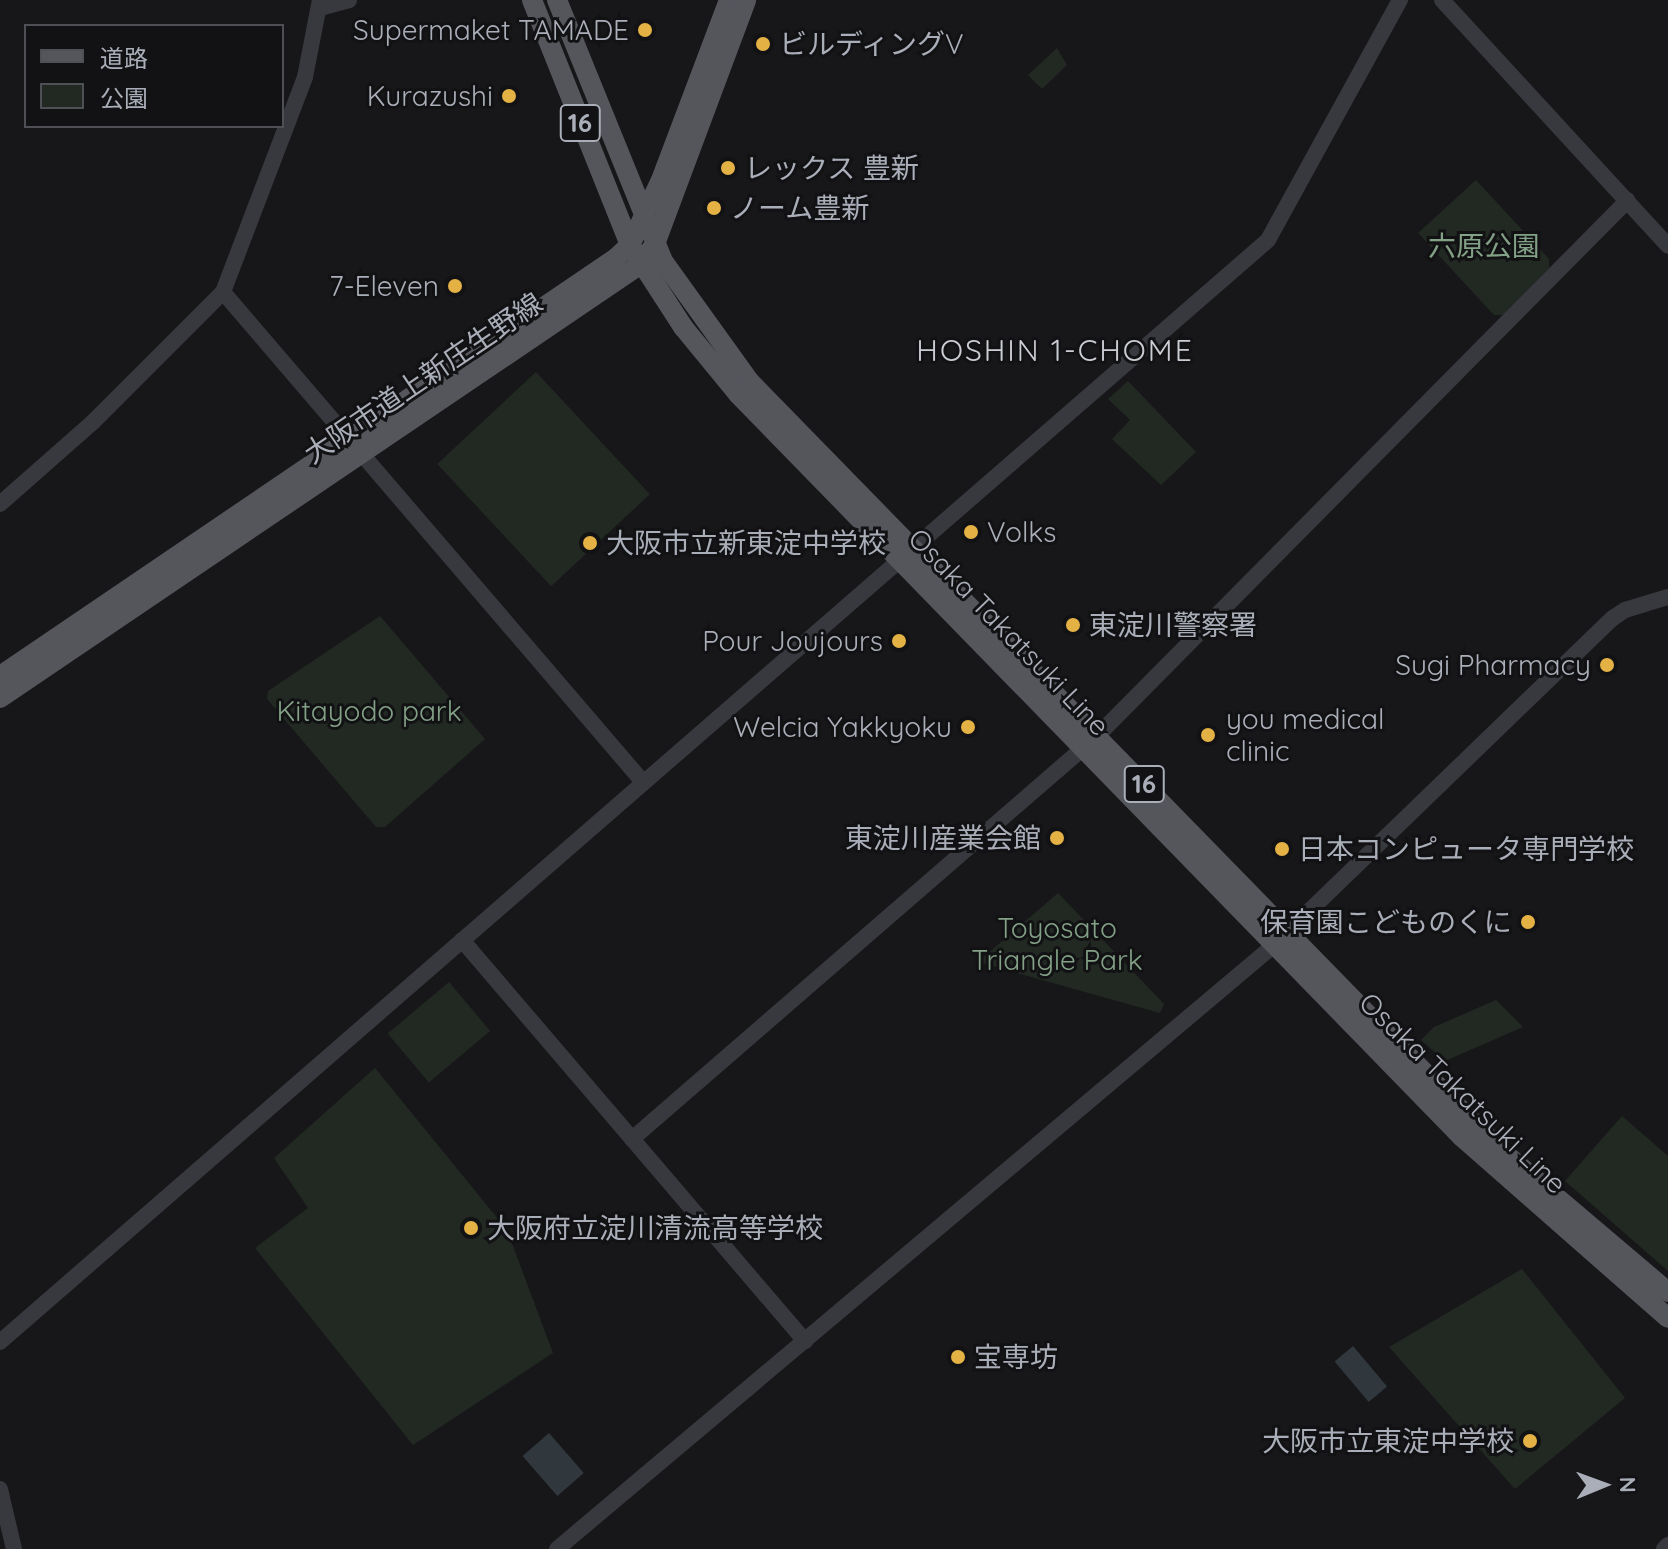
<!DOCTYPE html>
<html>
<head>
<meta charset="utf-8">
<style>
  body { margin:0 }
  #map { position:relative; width:1668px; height:1549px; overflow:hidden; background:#171719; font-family:Quicksand,"Noto Sans JP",sans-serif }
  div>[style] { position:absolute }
  .green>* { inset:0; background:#222923; transform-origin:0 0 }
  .water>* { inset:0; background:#30383e; transform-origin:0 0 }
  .minor>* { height:16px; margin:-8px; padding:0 8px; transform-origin:8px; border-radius:8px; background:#38393e }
  .major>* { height:20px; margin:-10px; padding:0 10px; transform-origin:10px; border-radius:10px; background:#55565c }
  .dots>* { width:22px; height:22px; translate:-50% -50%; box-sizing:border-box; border:4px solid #121214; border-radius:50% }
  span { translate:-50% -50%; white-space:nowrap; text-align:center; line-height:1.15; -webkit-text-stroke:6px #121214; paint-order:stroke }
  .shield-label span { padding:2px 6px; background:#121214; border:2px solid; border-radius:6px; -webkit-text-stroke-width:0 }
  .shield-label { font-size:26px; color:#aaaeb8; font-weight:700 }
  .poi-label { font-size:28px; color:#aaaeb8 }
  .right { translate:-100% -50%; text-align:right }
  .left { translate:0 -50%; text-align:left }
  .park-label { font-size:28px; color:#83a186 }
  .street-label { font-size:28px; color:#aaaeb8 }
  .neighbourhood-label { font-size:30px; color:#cbcdd4; letter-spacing:2px }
  .legend { position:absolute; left:24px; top:24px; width:260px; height:104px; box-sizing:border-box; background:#121214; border:2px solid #4f5056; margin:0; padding:10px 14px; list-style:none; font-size:24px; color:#aaaeb8 }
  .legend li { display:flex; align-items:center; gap:16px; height:40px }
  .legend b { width:40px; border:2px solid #4f5056 }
  .north { position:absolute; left:1564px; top:1445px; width:80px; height:80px; -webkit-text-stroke:6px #121214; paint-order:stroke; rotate:89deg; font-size:22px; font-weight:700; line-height:32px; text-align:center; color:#aaaeb8 }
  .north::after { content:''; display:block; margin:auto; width:28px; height:36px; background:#aaaeb8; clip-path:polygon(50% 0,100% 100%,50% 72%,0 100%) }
</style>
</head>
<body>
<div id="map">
  <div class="green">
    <div style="clip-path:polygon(1057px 48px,1067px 65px,1042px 89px,1028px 75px)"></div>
    <div style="clip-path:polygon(1476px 180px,1549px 259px,1549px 268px,1503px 315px,1494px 315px,1418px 233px)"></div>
    <div style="left:536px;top:372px;width:167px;height:135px;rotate:47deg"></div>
    <div style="clip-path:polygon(1128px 381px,1196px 452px,1161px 485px,1112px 439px,1130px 420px,1108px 399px)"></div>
    <div style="clip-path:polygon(380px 616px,485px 739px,385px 827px,376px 827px,267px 699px,268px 691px)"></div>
    <div style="clip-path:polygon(1058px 893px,1164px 1004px,1160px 1013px,978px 962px)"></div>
    <div style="left:449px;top:982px;width:64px;height:80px;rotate:50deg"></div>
    <div style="clip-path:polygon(1496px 1000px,1523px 1027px,1445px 1061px,1421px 1040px,1434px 1027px)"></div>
    <div style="clip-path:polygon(375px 1068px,507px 1230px,553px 1353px,413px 1445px,255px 1248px,308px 1208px,274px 1158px)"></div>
    <div style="clip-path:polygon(1622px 1116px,1668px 1156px,1668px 1271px,1565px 1181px)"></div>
    <div style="clip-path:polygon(1522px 1269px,1625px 1398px,1515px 1489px,1389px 1347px)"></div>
  </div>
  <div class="water">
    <div style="left:1353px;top:1346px;width:53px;height:24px;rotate:50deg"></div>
    <div style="left:549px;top:1433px;width:53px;height:35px;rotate:49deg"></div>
  </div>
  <div class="minor">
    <div style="left:1442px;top:0;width:334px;rotate:47.4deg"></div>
    <div style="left:320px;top:8px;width:30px;rotate:-15deg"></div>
    <div style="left:223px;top:292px;width:645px;rotate:49.4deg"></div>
    <div style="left:0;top:504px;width:124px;rotate:-41.4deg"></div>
    <div style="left:93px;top:422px;width:184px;rotate:-45deg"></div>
    <div style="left:223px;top:292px;width:230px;rotate:-69.1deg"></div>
    <div style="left:305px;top:77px;width:78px;rotate:-79deg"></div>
    <div style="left:462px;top:940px;width:528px;rotate:49.46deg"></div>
    <div style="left:632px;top:1139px;width:615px;rotate:-40.91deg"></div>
    <div style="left:1097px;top:736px;width:754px;rotate:-45.27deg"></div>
    <div style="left:0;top:1342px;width:1680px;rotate:-40.99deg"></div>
    <div style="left:1268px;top:240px;width:274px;rotate:-61.2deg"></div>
    <div style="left:0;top:1489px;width:62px;rotate:76.9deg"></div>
    <div style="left:557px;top:1549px;width:936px;rotate:-40.1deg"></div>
    <div style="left:1273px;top:946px;width:472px;rotate:-44deg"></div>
    <div style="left:1613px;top:618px;width:14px;rotate:-34deg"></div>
    <div style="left:1625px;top:610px;width:45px;rotate:-16.8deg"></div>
    <div style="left:1664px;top:1549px;width:6px;rotate:-45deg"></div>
  </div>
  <div class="major">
    <div style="left:532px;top:0;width:264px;rotate:68.2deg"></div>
    <div style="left:630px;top:245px;width:98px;rotate:57.1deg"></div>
    <div style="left:683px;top:327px;width:87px;rotate:50.6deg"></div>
    <div style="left:738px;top:394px;width:1037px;rotate:45.74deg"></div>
    <div style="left:1462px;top:1137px;width:274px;rotate:41.3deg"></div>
    <div style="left:557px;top:0;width:282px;rotate:67.9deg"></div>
    <div style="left:663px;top:261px;width:149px;rotate:54.3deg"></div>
    <div style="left:750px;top:382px;width:1069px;rotate:45.68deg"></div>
    <div style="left:1497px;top:1147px;width:224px;rotate:40.3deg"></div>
    <div style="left:0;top:676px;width:744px;rotate:-34.16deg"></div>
    <div style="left:616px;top:258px;width:19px;rotate:-43deg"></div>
    <div style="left:630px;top:245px;width:72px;rotate:-64.5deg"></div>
    <div style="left:661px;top:180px;width:192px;rotate:-69.3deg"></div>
    <div style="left:0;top:698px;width:774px;rotate:-34.1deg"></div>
    <div style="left:641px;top:264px;width:24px;rotate:-55deg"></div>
    <div style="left:655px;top:244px;width:260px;rotate:-69.5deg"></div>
  </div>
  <div class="dots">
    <div style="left:645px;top:30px;background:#e4b244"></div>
    <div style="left:763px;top:44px;background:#e4b244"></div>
    <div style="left:509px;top:96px;background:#e4b244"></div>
    <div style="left:728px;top:168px;background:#e4b244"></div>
    <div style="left:714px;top:208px;background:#e4b244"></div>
    <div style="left:455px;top:286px;background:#e4b244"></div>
    <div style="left:971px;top:532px;background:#e4b244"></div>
    <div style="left:590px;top:543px;background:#e4b244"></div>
    <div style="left:1073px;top:625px;background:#e4b244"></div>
    <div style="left:899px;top:641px;background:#e4b244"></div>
    <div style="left:1607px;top:665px;background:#e4b244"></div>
    <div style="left:968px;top:727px;background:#e4b244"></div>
    <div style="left:1208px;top:735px;background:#e4b244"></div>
    <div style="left:1057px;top:838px;background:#e4b244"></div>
    <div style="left:1282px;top:849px;background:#e4b244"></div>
    <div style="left:1528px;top:922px;background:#e4b244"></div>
    <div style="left:471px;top:1228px;background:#e4b244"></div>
    <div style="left:958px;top:1357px;background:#e4b244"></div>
    <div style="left:1530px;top:1441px;background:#e4b244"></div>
  </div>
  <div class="shield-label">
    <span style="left:580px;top:123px">16</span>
    <span style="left:1144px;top:784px">16</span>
  </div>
  <div class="poi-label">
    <span class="right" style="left:629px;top:30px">Supermaket TAMADE</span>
    <span class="left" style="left:779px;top:44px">ビルディングV</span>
    <span class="right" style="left:493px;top:96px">Kurazushi</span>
    <span class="left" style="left:744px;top:168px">レックス 豊新</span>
    <span class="left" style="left:730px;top:208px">ノーム豊新</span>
    <span class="right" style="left:439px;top:286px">7-Eleven</span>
    <span class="left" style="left:987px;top:532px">Volks</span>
    <span class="left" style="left:606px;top:543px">大阪市立新東淀中学校</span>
    <span class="left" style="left:1089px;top:625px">東淀川警察署</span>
    <span class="right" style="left:883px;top:641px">Pour Joujours</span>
    <span class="right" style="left:1591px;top:665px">Sugi Pharmacy</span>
    <span class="left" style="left:1226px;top:735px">you medical<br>clinic</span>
    <span class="right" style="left:952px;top:727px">Welcia Yakkyoku</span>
    <span class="right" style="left:1041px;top:838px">東淀川産業会館</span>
    <span class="left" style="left:1298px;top:849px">日本コンピュータ専門学校</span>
    <span class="right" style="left:1512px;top:922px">保育園こどものくに</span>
    <span class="left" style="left:487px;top:1228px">大阪府立淀川清流高等学校</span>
    <span class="left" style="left:974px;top:1357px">宝専坊</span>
    <span class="right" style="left:1514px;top:1441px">大阪市立東淀中学校</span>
  </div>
  <div class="park-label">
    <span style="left:1484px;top:246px">六原公園</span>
    <span style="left:369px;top:711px">Kitayodo park</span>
    <span style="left:1057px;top:944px">Toyosato<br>Triangle Park</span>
  </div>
  <div class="street-label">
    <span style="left:423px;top:378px;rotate:-34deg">大阪市道上新庄生野線</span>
    <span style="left:1009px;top:632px;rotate:46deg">Osaka Takatsuki Line</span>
    <span style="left:1463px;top:1093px;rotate:44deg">Osaka Takatsuki Line</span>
  </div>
  <div class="neighbourhood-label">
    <span style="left:1055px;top:350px">HOSHIN 1-CHOME</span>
  </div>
  <ul class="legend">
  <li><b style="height:10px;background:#55565c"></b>道路</li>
  <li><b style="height:22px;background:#222923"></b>公園</li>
  </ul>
  <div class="north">N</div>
</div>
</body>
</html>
